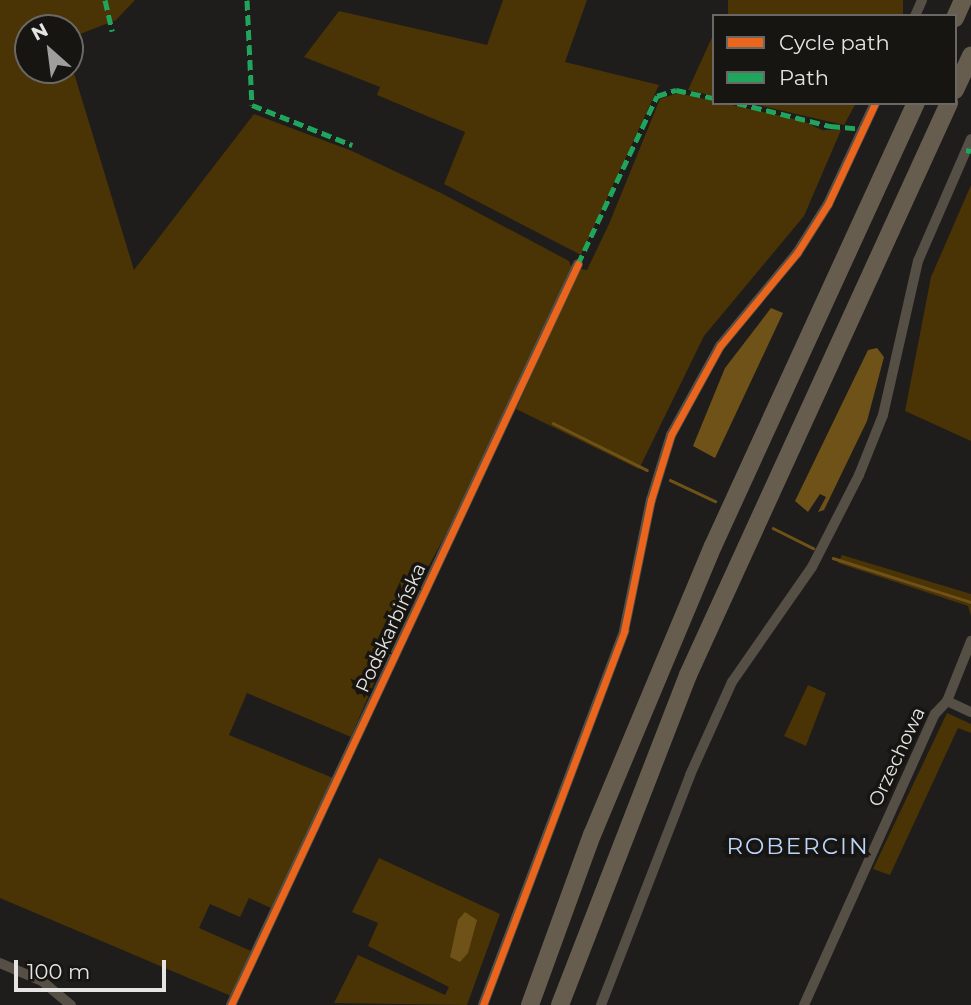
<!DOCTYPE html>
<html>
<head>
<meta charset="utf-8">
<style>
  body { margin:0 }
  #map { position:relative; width:971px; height:1005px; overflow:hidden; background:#1f1d1b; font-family:Montserrat,sans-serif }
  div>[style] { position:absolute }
  .green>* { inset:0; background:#4a3304; transform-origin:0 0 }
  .water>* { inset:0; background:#6f5218 }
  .stream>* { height:2.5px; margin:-1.25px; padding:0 1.25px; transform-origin:1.25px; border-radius:1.25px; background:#6f5218 }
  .minor>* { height:10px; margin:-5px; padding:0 5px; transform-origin:5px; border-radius:5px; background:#554f46 }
  .motorway>* { height:18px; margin:-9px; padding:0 9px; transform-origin:9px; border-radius:9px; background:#665d4e }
  .quiet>* { height:5px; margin-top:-2.5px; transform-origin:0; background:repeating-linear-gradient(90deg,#20a55d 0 10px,transparent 0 15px) }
  .cycleway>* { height:7px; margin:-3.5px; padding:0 3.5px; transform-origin:3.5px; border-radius:3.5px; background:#eb651d }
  span { translate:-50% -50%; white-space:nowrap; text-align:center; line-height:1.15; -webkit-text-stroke:7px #171511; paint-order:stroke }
  .street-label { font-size:19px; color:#e6e4e2 }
  .quarter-label { font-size:23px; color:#bdd5fc; letter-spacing:2px }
  .legend { position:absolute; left:712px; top:14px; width:245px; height:91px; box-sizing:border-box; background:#171511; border:2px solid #6a6865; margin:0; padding:9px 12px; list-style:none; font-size:21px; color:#e6e4e2 }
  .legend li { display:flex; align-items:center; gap:14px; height:35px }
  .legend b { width:35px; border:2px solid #6a6865 }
  .north { position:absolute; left:14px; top:14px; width:70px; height:70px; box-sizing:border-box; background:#171511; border:2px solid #6a6865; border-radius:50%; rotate:332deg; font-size:19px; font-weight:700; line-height:28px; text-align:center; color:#e6e4e2 }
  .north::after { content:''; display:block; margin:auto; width:24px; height:32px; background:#a09e9c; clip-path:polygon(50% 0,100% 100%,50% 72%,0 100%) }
  .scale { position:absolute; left:14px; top:960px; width:152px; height:32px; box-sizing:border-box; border:4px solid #e6e4e2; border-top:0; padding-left:9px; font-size:21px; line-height:24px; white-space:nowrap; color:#e6e4e2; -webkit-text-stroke:5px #171511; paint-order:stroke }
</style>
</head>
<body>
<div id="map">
  <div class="green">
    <div style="clip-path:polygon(0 0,135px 0,116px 20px,70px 38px,70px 28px,28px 28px,28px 70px,70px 70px,70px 60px,134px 270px,254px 114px,352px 151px,441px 193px,569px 261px,572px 269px,452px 523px,406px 608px,351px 737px,247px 693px,229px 735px,333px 778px,271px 908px,249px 898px,240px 917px,210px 904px,199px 928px,251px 951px,231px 996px,0 898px)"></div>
    <div style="clip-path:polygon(503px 0,587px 0,565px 62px,659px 85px,581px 255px,444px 184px,465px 132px,377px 95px,380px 87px,304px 57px,339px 11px,487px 45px)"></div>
    <div style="left:728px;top:0;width:175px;height:17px"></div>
    <div style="clip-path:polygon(714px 33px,714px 96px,688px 90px)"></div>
    <div style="clip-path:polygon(678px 93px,803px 121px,822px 130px,841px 130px,804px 216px,704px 336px,639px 469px,516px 409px,580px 269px,587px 270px,609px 224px,660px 99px)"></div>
    <div style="clip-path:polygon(749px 103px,856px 103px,844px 125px)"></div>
    <div style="clip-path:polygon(971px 185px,971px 441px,905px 411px,931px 277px)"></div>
    <div style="clip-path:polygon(842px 555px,971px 594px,971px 616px,968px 606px,838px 563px)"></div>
    <div style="clip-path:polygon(808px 685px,826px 693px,806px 746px,784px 736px)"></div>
    <div style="clip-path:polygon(947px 713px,971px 724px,971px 733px,958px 728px,890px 875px,873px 869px)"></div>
    <div style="clip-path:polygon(379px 858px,500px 914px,467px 1005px,334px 1003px,358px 955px,445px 995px,449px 987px,368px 946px,378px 923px,352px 912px)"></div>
  </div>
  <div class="water">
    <div style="clip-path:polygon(771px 308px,783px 313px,715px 458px,693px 446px,725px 368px)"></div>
    <div style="clip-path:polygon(877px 348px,884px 357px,867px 421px,824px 510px,818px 512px,826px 497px,820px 494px,808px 512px,795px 501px,868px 350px)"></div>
    <div style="clip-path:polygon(465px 912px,477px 920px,468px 953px,460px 962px,450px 957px,458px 920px)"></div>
  </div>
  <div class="stream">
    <div style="left:553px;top:423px;width:105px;rotate:26.6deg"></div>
    <div style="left:670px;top:480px;width:50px;rotate:25deg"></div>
    <div style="left:773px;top:528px;width:45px;rotate:26.6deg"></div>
    <div style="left:833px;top:558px;width:145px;rotate:17.7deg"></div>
  </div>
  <div class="minor">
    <div style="left:915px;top:16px;width:17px;rotate:-66deg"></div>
    <div style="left:947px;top:701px;width:26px;rotate:25deg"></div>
    <div style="left:0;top:963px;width:46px;rotate:23.2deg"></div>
    <div style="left:42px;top:981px;width:38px;rotate:40deg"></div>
    <div style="left:231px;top:1005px;width:818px;rotate:-64.91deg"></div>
    <div style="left:483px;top:1005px;width:400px;rotate:-69.3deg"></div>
    <div style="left:624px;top:631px;width:134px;rotate:-78.4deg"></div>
    <div style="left:651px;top:500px;width:68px;rotate:-72.9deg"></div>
    <div style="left:671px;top:435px;width:102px;rotate:-61.2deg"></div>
    <div style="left:720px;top:346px;width:121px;rotate:-50.4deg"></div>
    <div style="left:797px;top:253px;width:58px;rotate:-57.7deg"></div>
    <div style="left:828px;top:204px;width:111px;rotate:-65deg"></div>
    <div style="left:601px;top:1005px;width:247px;rotate:-68.8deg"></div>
    <div style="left:690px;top:775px;width:102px;rotate:-65.7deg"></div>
    <div style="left:732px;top:682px;width:140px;rotate:-55.2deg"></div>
    <div style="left:812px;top:567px;width:103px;rotate:-62.9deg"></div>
    <div style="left:859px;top:475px;width:65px;rotate:-68.2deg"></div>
    <div style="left:883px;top:415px;width:158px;rotate:-77.2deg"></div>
    <div style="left:918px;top:261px;width:133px;rotate:-66.5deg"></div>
    <div style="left:804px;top:1005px;width:319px;rotate:-65.8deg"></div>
    <div style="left:935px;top:714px;width:18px;rotate:-47deg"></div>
    <div style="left:947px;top:701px;width:65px;rotate:-68.2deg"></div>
  </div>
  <div class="motorway">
    <div style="left:955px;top:18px;width:20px;rotate:-66deg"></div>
    <div style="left:955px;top:90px;width:38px;rotate:-65deg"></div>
    <div style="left:530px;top:1005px;width:181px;rotate:-70deg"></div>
    <div style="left:592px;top:835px;width:313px;rotate:-67.3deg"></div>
    <div style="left:713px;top:546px;width:487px;rotate:-65.4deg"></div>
    <div style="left:560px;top:1005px;width:354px;rotate:-68.8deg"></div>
    <div style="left:688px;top:675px;width:629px;rotate:-65.47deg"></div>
  </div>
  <div class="quiet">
    <div style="left:105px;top:0;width:32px;rotate:77deg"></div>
    <div style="left:247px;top:0;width:105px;rotate:87.3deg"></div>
    <div style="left:252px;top:105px;width:108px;rotate:21.8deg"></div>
    <div style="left:737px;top:103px;width:96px;rotate:13.9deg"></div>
    <div style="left:830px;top:126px;width:33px;rotate:5deg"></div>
    <div style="left:966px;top:150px;width:5px;rotate:11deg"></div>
    <div style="left:578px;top:264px;width:186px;rotate:-64.8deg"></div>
    <div style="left:657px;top:96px;width:20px;rotate:-18deg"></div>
    <div style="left:676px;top:90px;width:39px;rotate:12deg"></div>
  </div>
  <div class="cycleway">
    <div style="left:231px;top:1005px;width:818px;rotate:-64.91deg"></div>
    <div style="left:483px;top:1005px;width:400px;rotate:-69.3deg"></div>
    <div style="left:624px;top:631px;width:134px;rotate:-78.4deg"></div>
    <div style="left:651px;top:500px;width:68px;rotate:-72.9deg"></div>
    <div style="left:671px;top:435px;width:102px;rotate:-61.2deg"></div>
    <div style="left:720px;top:346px;width:121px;rotate:-50.4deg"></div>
    <div style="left:797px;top:253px;width:58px;rotate:-57.7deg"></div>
    <div style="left:828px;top:204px;width:111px;rotate:-65deg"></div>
  </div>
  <div class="street-label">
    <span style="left:391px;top:628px;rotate:-65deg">Podskarbińska</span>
    <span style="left:897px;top:757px;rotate:-65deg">Orzechowa</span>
  </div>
  <div class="quarter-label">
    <span style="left:798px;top:846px">ROBERCIN</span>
  </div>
  <ul class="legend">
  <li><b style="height:9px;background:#eb651d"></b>Cycle path</li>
  <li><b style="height:9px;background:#20a55d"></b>Path</li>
  </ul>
  <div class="north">N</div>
  <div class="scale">100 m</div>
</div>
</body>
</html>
